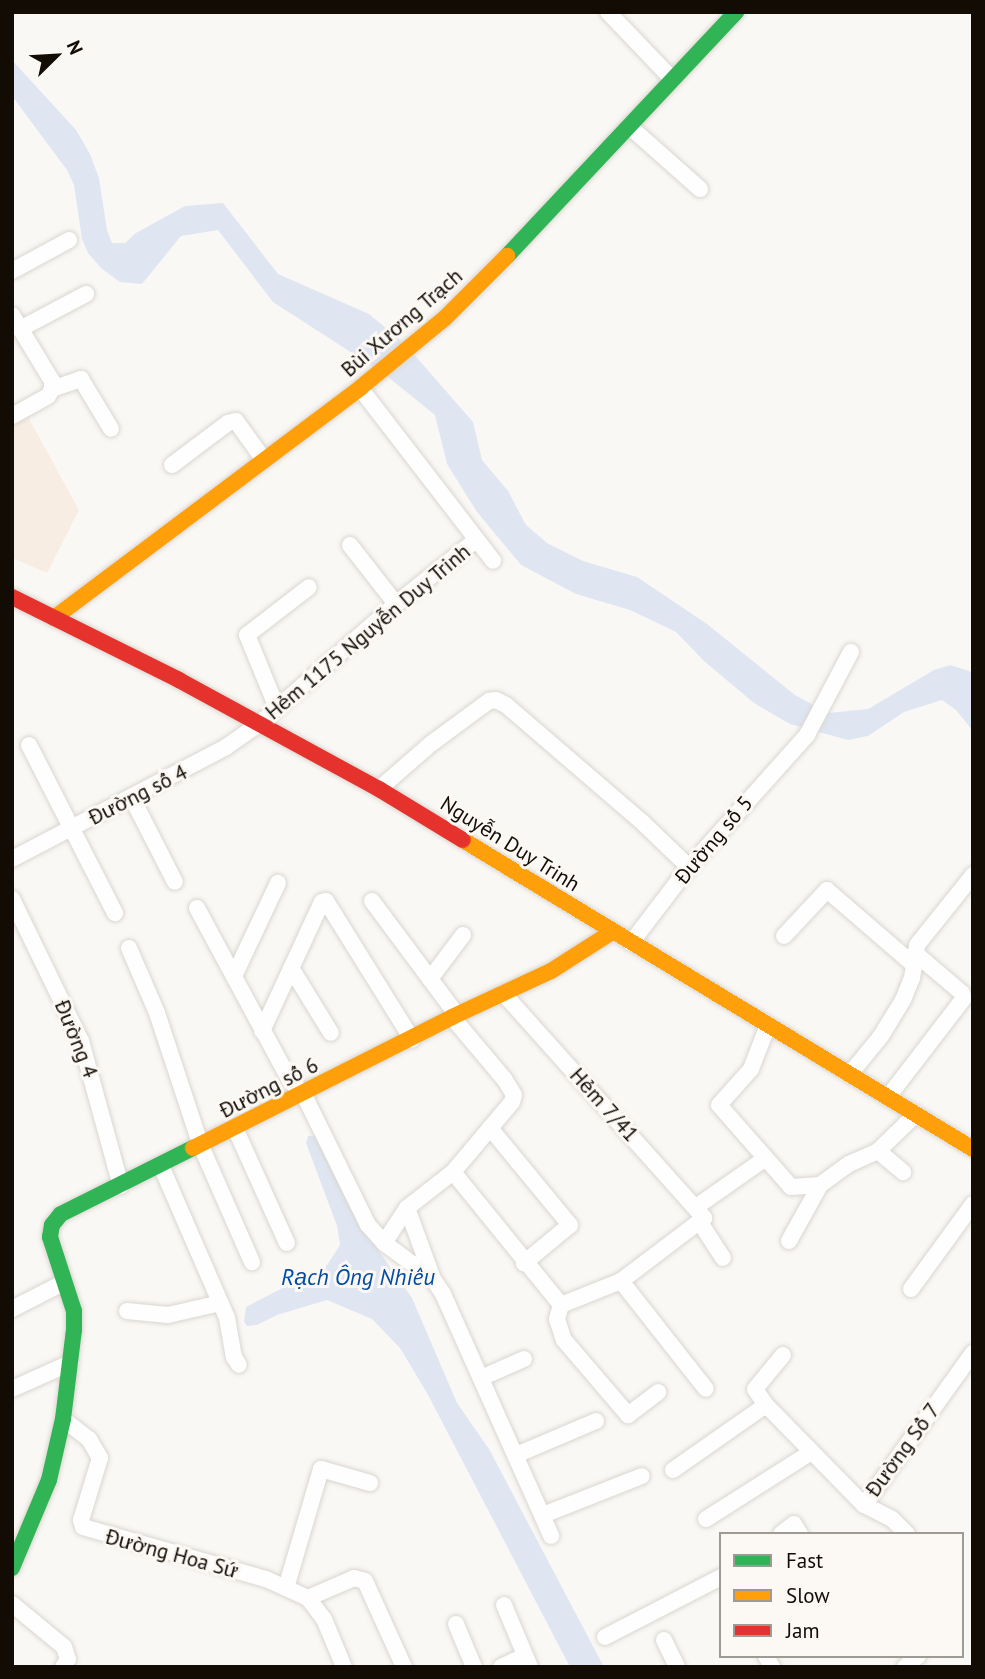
<!DOCTYPE html>
<html>
<head>
<meta charset="utf-8">
<style>
  body { margin:0 }
  #map { position:relative; width:985px; height:1679px; overflow:hidden; background:#faf8f5; font-family:"PT Sans",sans-serif }
  div>[style] { position:absolute }
  .built>* { inset:0; background:#f7ede3 }
  .water>* { inset:0; background:#dfe6f2 }
  .roads { filter:drop-shadow(0 0 2px #dad6d0) drop-shadow(0 0 2px #dad6d0) }
  .street>* { height:16px; margin:-8px; padding:0 8px; transform-origin:8px; border-radius:8px; background:#fefefe }
  .fast>* { height:16px; margin:-8px; padding:0 8px; transform-origin:8px; border-radius:8px; background:#30b455 }
  .slow>* { height:16px; margin:-8px; padding:0 8px; transform-origin:8px; border-radius:8px; background:#ff9f0a }
  .jam>* { height:16px; margin:-8px; padding:0 8px; transform-origin:8px; border-radius:8px; background:#e5322d }
  span { translate:-50% -50%; white-space:nowrap; text-align:center; line-height:1.15; -webkit-text-stroke:6px #fcf8f3; paint-order:stroke }
  .street-label { font-size:21px; color:#120c05 }
  .water-label { font-size:23px; color:#004ba3; font-style:italic }
  .frame { position:absolute; inset:0; border:14px solid #120c05; pointer-events:none }
  .legend { position:absolute; left:719px; top:1532px; width:245px; height:126px; box-sizing:border-box; background:#fcf8f3; border:2px solid #9e9a94; margin:0; padding:9px 12px; list-style:none; font-size:21px; color:#120c05 }
  .legend li { display:flex; align-items:center; gap:14px; height:35px }
  .legend b { width:35px; border:2px solid #9e9a94 }
  .north { position:absolute; left:21px; top:21px; width:70px; height:70px; -webkit-text-stroke:5px #fcf8f3; paint-order:stroke; rotate:66deg; font-size:19px; font-weight:700; line-height:28px; text-align:center; color:#120c05 }
  .north::after { content:''; display:block; margin:auto; width:24px; height:32px; background:#120c05; clip-path:polygon(50% 0,100% 100%,50% 72%,0 100%) }
</style>
</head>
<body>
<div id="map">
  <div class="built">
    <div style="clip-path:polygon(22px 406px,79px 510px,47px 573px,12px 558px,12px 411px)"></div>
  </div>
  <div class="water">
    <div style="clip-path:polygon(12px 60px,76px 130px,90px 154px,99px 178px,107px 230px,112px 243px,125px 243px,136px 233px,185px 206px,223px 203px,278px 274px,369px 314px,404px 343px,473px 422px,482px 460px,508px 491px,526px 525px,547px 543px,583px 561px,637px 577px,707px 624px,795px 695px,828px 713px,868px 709px,934px 670px,950px 665px,969px 671px,973px 674px,973px 731px,956px 710px,942px 700px,904px 712px,868px 736px,848px 740px,790px 724px,754px 703px,704px 661px,676px 632px,630px 610px,576px 594px,521px 565px,477px 512px,447px 464px,435px 415px,383px 373px,273px 302px,218px 230px,181px 236px,142px 284px,120px 282px,102px 269px,88px 253px,82px 239px,74px 185px,67px 170px,12px 96px)"></div>
    <div style="clip-path:polygon(319px 1135px,372px 1241px,412px 1298px,457px 1403px,489px 1449px,604px 1667px,570px 1667px,427px 1393px,400px 1348px,372px 1319px,327px 1300px,277px 1315px,257px 1325px,247px 1326px,244px 1322px,246px 1307px,327px 1265px,340px 1245px,337px 1226px,306px 1143px,308px 1136px)"></div>
  </div>
  <div class="roads">
    <div class="street">
      <div style="left:608px;top:12px;width:93px;rotate:46.3deg"></div>
      <div style="left:629px;top:126px;width:95px;rotate:41.6deg"></div>
      <div style="left:12px;top:271px;width:65px;rotate:-28.5deg"></div>
      <div style="left:12px;top:315px;width:77px;rotate:58.8deg"></div>
      <div style="left:52px;top:381px;width:8px;rotate:90deg"></div>
      <div style="left:52px;top:389px;width:8px;rotate:120deg"></div>
      <div style="left:48px;top:396px;width:41px;rotate:150.9deg"></div>
      <div style="left:20px;top:329px;width:75px;rotate:-27.9deg"></div>
      <div style="left:360px;top:388px;width:218px;rotate:52.4deg"></div>
      <div style="left:52px;top:389px;width:31px;rotate:-19deg"></div>
      <div style="left:81px;top:379px;width:58px;rotate:59deg"></div>
      <div style="left:172px;top:465px;width:70px;rotate:-36.9deg"></div>
      <div style="left:228px;top:423px;width:8px;rotate:-14deg"></div>
      <div style="left:236px;top:421px;width:48px;rotate:54.3deg"></div>
      <div style="left:350px;top:545px;width:75px;rotate:52.1deg"></div>
      <div style="left:277px;top:708px;width:79px;rotate:-112.3deg"></div>
      <div style="left:247px;top:635px;width:78px;rotate:-37.7deg"></div>
      <div style="left:29px;top:745px;width:189px;rotate:62.9deg"></div>
      <div style="left:379px;top:789px;width:70px;rotate:-41deg"></div>
      <div style="left:432px;top:743px;width:71px;rotate:-36.4deg"></div>
      <div style="left:489px;top:701px;width:7px;rotate:-8deg"></div>
      <div style="left:496px;top:700px;width:11px;rotate:27deg"></div>
      <div style="left:506px;top:705px;width:179px;rotate:40.7deg"></div>
      <div style="left:642px;top:822px;width:65px;rotate:43.8deg"></div>
      <div style="left:132px;top:798px;width:94px;rotate:62.9deg"></div>
      <div style="left:12px;top:859px;width:242px;rotate:-27.6deg"></div>
      <div style="left:226px;top:747px;width:40px;rotate:-34.9deg"></div>
      <div style="left:259px;top:724px;width:182px;rotate:-41.2deg"></div>
      <div style="left:396px;top:604px;width:102px;rotate:-38.7deg"></div>
      <div style="left:12px;top:899px;width:158px;rotate:64.1deg"></div>
      <div style="left:81px;top:1041px;width:150px;rotate:74.6deg"></div>
      <div style="left:372px;top:901px;width:142px;rotate:53.3deg"></div>
      <div style="left:197px;top:908px;width:196px;rotate:61.7deg"></div>
      <div style="left:290px;top:1081px;width:18px;rotate:43deg"></div>
      <div style="left:303px;top:1093px;width:147px;rotate:63.8deg"></div>
      <div style="left:368px;top:1225px;width:24px;rotate:48deg"></div>
      <div style="left:384px;top:1243px;width:61px;rotate:36.3deg"></div>
      <div style="left:433px;top:1279px;width:18px;rotate:56deg"></div>
      <div style="left:443px;top:1294px;width:265px;rotate:65.9deg"></div>
      <div style="left:784px;top:936px;width:63px;rotate:-46.9deg"></div>
      <div style="left:827px;top:890px;width:116px;rotate:40.8deg"></div>
      <div style="left:631px;top:943px;width:96px;rotate:-52.7deg"></div>
      <div style="left:689px;top:867px;width:177px;rotate:-48.2deg"></div>
      <div style="left:807px;top:735px;width:94px;rotate:-62.1deg"></div>
      <div style="left:129px;top:948px;width:71px;rotate:66.7deg"></div>
      <div style="left:157px;top:1013px;width:140px;rotate:71.7deg"></div>
      <div style="left:201px;top:1146px;width:127px;rotate:66.3deg"></div>
      <div style="left:291px;top:968px;width:76px;rotate:58.4deg"></div>
      <div style="left:234px;top:976px;width:103px;rotate:-64.7deg"></div>
      <div style="left:430px;top:979px;width:55px;rotate:-53.1deg"></div>
      <div style="left:503px;top:993px;width:302px;rotate:48.2deg"></div>
      <div style="left:704px;top:1218px;width:104px;rotate:142.8deg"></div>
      <div style="left:452px;top:1017px;width:82px;rotate:49.9deg"></div>
      <div style="left:505px;top:1080px;width:17px;rotate:59deg"></div>
      <div style="left:514px;top:1095px;width:7px;rotate:106deg"></div>
      <div style="left:512px;top:1102px;width:92px;rotate:130.1deg"></div>
      <div style="left:453px;top:1172px;width:171px;rotate:50.9deg"></div>
      <div style="left:561px;top:1305px;width:15px;rotate:106deg"></div>
      <div style="left:557px;top:1319px;width:22px;rotate:72deg"></div>
      <div style="left:564px;top:1340px;width:99px;rotate:49.5deg"></div>
      <div style="left:628px;top:1415px;width:38px;rotate:-37deg"></div>
      <div style="left:768px;top:1025px;width:47px;rotate:111.1deg"></div>
      <div style="left:751px;top:1069px;width:48px;rotate:131.6deg"></div>
      <div style="left:719px;top:1105px;width:109px;rotate:48.7deg"></div>
      <div style="left:791px;top:1187px;width:29px;rotate:-4deg"></div>
      <div style="left:262px;top:1031px;width:142px;rotate:-65.1deg"></div>
      <div style="left:322px;top:902px;width:4px;rotate:-14deg"></div>
      <div style="left:326px;top:901px;width:163px;rotate:58.1deg"></div>
      <div style="left:850px;top:1074px;width:49px;rotate:-50.8deg"></div>
      <div style="left:881px;top:1036px;width:42px;rotate:-58.6deg"></div>
      <div style="left:903px;top:1000px;width:24px;rotate:-68deg"></div>
      <div style="left:912px;top:978px;width:33px;rotate:-81deg"></div>
      <div style="left:917px;top:945px;width:90px;rotate:-51.3deg"></div>
      <div style="left:888px;top:1097px;width:125px;rotate:-52.5deg"></div>
      <div style="left:964px;top:998px;width:5px;rotate:-112deg"></div>
      <div style="left:962px;top:993px;width:62px;rotate:-139.6deg"></div>
      <div style="left:235px;top:1128px;width:126px;rotate:65.7deg"></div>
      <div style="left:490px;top:1128px;width:126px;rotate:50.5deg"></div>
      <div style="left:570px;top:1225px;width:60px;rotate:140.4deg"></div>
      <div style="left:878px;top:1151px;width:33px;rotate:40deg"></div>
      <div style="left:161px;top:1166px;width:166px;rotate:66.5deg"></div>
      <div style="left:227px;top:1318px;width:40px;rotate:80deg"></div>
      <div style="left:234px;top:1357px;width:9px;rotate:58deg"></div>
      <div style="left:696px;top:1207px;width:85px;rotate:-35deg"></div>
      <div style="left:407px;top:1208px;width:58px;rotate:-38deg"></div>
      <div style="left:699px;top:1221px;width:44px;rotate:57deg"></div>
      <div style="left:789px;top:1241px;width:64px;rotate:-61deg"></div>
      <div style="left:820px;top:1185px;width:36px;rotate:-36deg"></div>
      <div style="left:849px;top:1164px;width:32px;rotate:-24deg"></div>
      <div style="left:878px;top:1151px;width:53px;rotate:-44.2deg"></div>
      <div style="left:384px;top:1243px;width:42px;rotate:-56.7deg"></div>
      <div style="left:407px;top:1208px;width:76px;rotate:69.9deg"></div>
      <div style="left:911px;top:1289px;width:105px;rotate:-53.9deg"></div>
      <div style="left:561px;top:1305px;width:65px;rotate:-21.8deg"></div>
      <div style="left:621px;top:1281px;width:137px;rotate:51.8deg"></div>
      <div style="left:12px;top:1309px;width:59px;rotate:-27deg"></div>
      <div style="left:127px;top:1311px;width:41px;rotate:5.6deg"></div>
      <div style="left:168px;top:1315px;width:54px;rotate:-12.8deg"></div>
      <div style="left:481px;top:1378px;width:47px;rotate:-23.8deg"></div>
      <div style="left:12px;top:1389px;width:64px;rotate:-24.1deg"></div>
      <div style="left:766px;top:1405px;width:140px;rotate:45.6deg"></div>
      <div style="left:63px;top:1419px;width:33px;rotate:38deg"></div>
      <div style="left:89px;top:1439px;width:22px;rotate:60deg"></div>
      <div style="left:100px;top:1458px;width:65px;rotate:107deg"></div>
      <div style="left:81px;top:1520px;width:7px;rotate:74deg"></div>
      <div style="left:83px;top:1527px;width:190px;rotate:15.9deg"></div>
      <div style="left:266px;top:1579px;width:46px;rotate:24.3deg"></div>
      <div style="left:308px;top:1598px;width:26px;rotate:53deg"></div>
      <div style="left:324px;top:1619px;width:52px;rotate:67.4deg"></div>
      <div style="left:516px;top:1455px;width:87px;rotate:-23deg"></div>
      <div style="left:673px;top:1470px;width:113px;rotate:-35deg"></div>
      <div style="left:766px;top:1405px;width:19px;rotate:-125deg"></div>
      <div style="left:755px;top:1389px;width:44px;rotate:-50.5deg"></div>
      <div style="left:543px;top:1515px;width:106px;rotate:-21.5deg"></div>
      <div style="left:706px;top:1519px;width:123px;rotate:-32.4deg"></div>
      <div style="left:781px;top:1534px;width:16px;rotate:-38deg"></div>
      <div style="left:794px;top:1524px;width:12px;rotate:59deg"></div>
      <div style="left:907px;top:1534px;width:21px;rotate:-135deg"></div>
      <div style="left:892px;top:1519px;width:31px;rotate:-153deg"></div>
      <div style="left:864px;top:1505px;width:187px;rotate:-54.4deg"></div>
      <div style="left:286px;top:1588px;width:124px;rotate:-73.6deg"></div>
      <div style="left:321px;top:1469px;width:51px;rotate:15.9deg"></div>
      <div style="left:308px;top:1598px;width:50px;rotate:-23.5deg"></div>
      <div style="left:354px;top:1578px;width:11px;rotate:15deg"></div>
      <div style="left:365px;top:1581px;width:94px;rotate:65.6deg"></div>
      <div style="left:12px;top:1604px;width:67px;rotate:39.6deg"></div>
      <div style="left:64px;top:1647px;width:13px;rotate:72deg"></div>
      <div style="left:68px;top:1659px;width:9px;rotate:122deg"></div>
      <div style="left:504px;top:1605px;width:67px;rotate:67.2deg"></div>
      <div style="left:456px;top:1624px;width:47px;rotate:67.3deg"></div>
      <div style="left:605px;top:1637px;width:131px;rotate:-27.3deg"></div>
      <div style="left:664px;top:1640px;width:30px;rotate:64deg"></div>
      <div style="left:766px;top:1656px;width:13px;rotate:61deg"></div>
      <div style="left:501px;top:1667px;width:26px;rotate:-25deg"></div>
      <div style="left:905px;top:1667px;width:17px;rotate:-40deg"></div>
    </div>
    <div class="fast">
      <div style="left:507px;top:256px;width:335px;rotate:-46.8deg"></div>
      <div style="left:12px;top:1568px;width:95px;rotate:-67.2deg"></div>
      <div style="left:49px;top:1480px;width:63px;rotate:-77.1deg"></div>
      <div style="left:63px;top:1419px;width:90px;rotate:-83deg"></div>
      <div style="left:74px;top:1330px;width:19px;rotate:-90deg"></div>
      <div style="left:74px;top:1311px;width:78px;rotate:-108deg"></div>
      <div style="left:50px;top:1237px;width:12px;rotate:-81deg"></div>
      <div style="left:52px;top:1225px;width:14px;rotate:-51deg"></div>
      <div style="left:61px;top:1214px;width:148px;rotate:-26.6deg"></div>
    </div>
    <div class="slow">
      <div style="left:54px;top:618px;width:383px;rotate:-36.9deg"></div>
      <div style="left:360px;top:388px;width:110px;rotate:-39.5deg"></div>
      <div style="left:445px;top:318px;width:88px;rotate:-45deg"></div>
      <div style="left:463px;top:840px;width:596px;rotate:31.21deg"></div>
      <div style="left:193px;top:1148px;width:290px;rotate:-26.8deg"></div>
      <div style="left:452px;top:1017px;width:109px;rotate:-24.9deg"></div>
      <div style="left:551px;top:971px;width:72px;rotate:-32.6deg"></div>
    </div>
    <div class="jam">
      <div style="left:12px;top:597px;width:186px;rotate:26.4deg"></div>
      <div style="left:179px;top:680px;width:228px;rotate:28.6deg"></div>
      <div style="left:379px;top:789px;width:98px;rotate:31.3deg"></div>
    </div>
  </div>
  <div class="street-label">
    <span style="left:402px;top:323px;rotate:-41deg">Bùi Xương Trạch</span>
    <span style="left:368px;top:632px;rotate:-40deg">Hẻm 1175 Nguyễn Duy Trinh</span>
    <span style="left:138px;top:795px;rotate:-27deg">Đường số 4</span>
    <span style="left:714px;top:840px;rotate:-50deg">Đường số 5</span>
    <span style="left:510px;top:844px;rotate:32deg">Nguyễn Duy Trinh</span>
    <span style="left:76px;top:1039px;rotate:68deg">Đường 4</span>
    <span style="left:269px;top:1088px;rotate:-27deg">Đường số 6</span>
    <span style="left:604px;top:1105px;rotate:48deg">Hẻm 7/41</span>
    <span style="left:903px;top:1450px;rotate:-54deg">Đường Số 7</span>
    <span style="left:172px;top:1554px;rotate:15deg">Đường Hoa Sứ</span>
  </div>
  <div class="water-label">
    <span style="left:358px;top:1277px">Rạch Ông Nhiêu</span>
  </div>
  <div class="frame"></div>
  <ul class="legend">
  <li><b style="height:9px;background:#30b455"></b>Fast</li>
  <li><b style="height:9px;background:#ff9f0a"></b>Slow</li>
  <li><b style="height:9px;background:#e5322d"></b>Jam</li>
  </ul>
  <div class="north">N</div>
</div>
</body>
</html>
